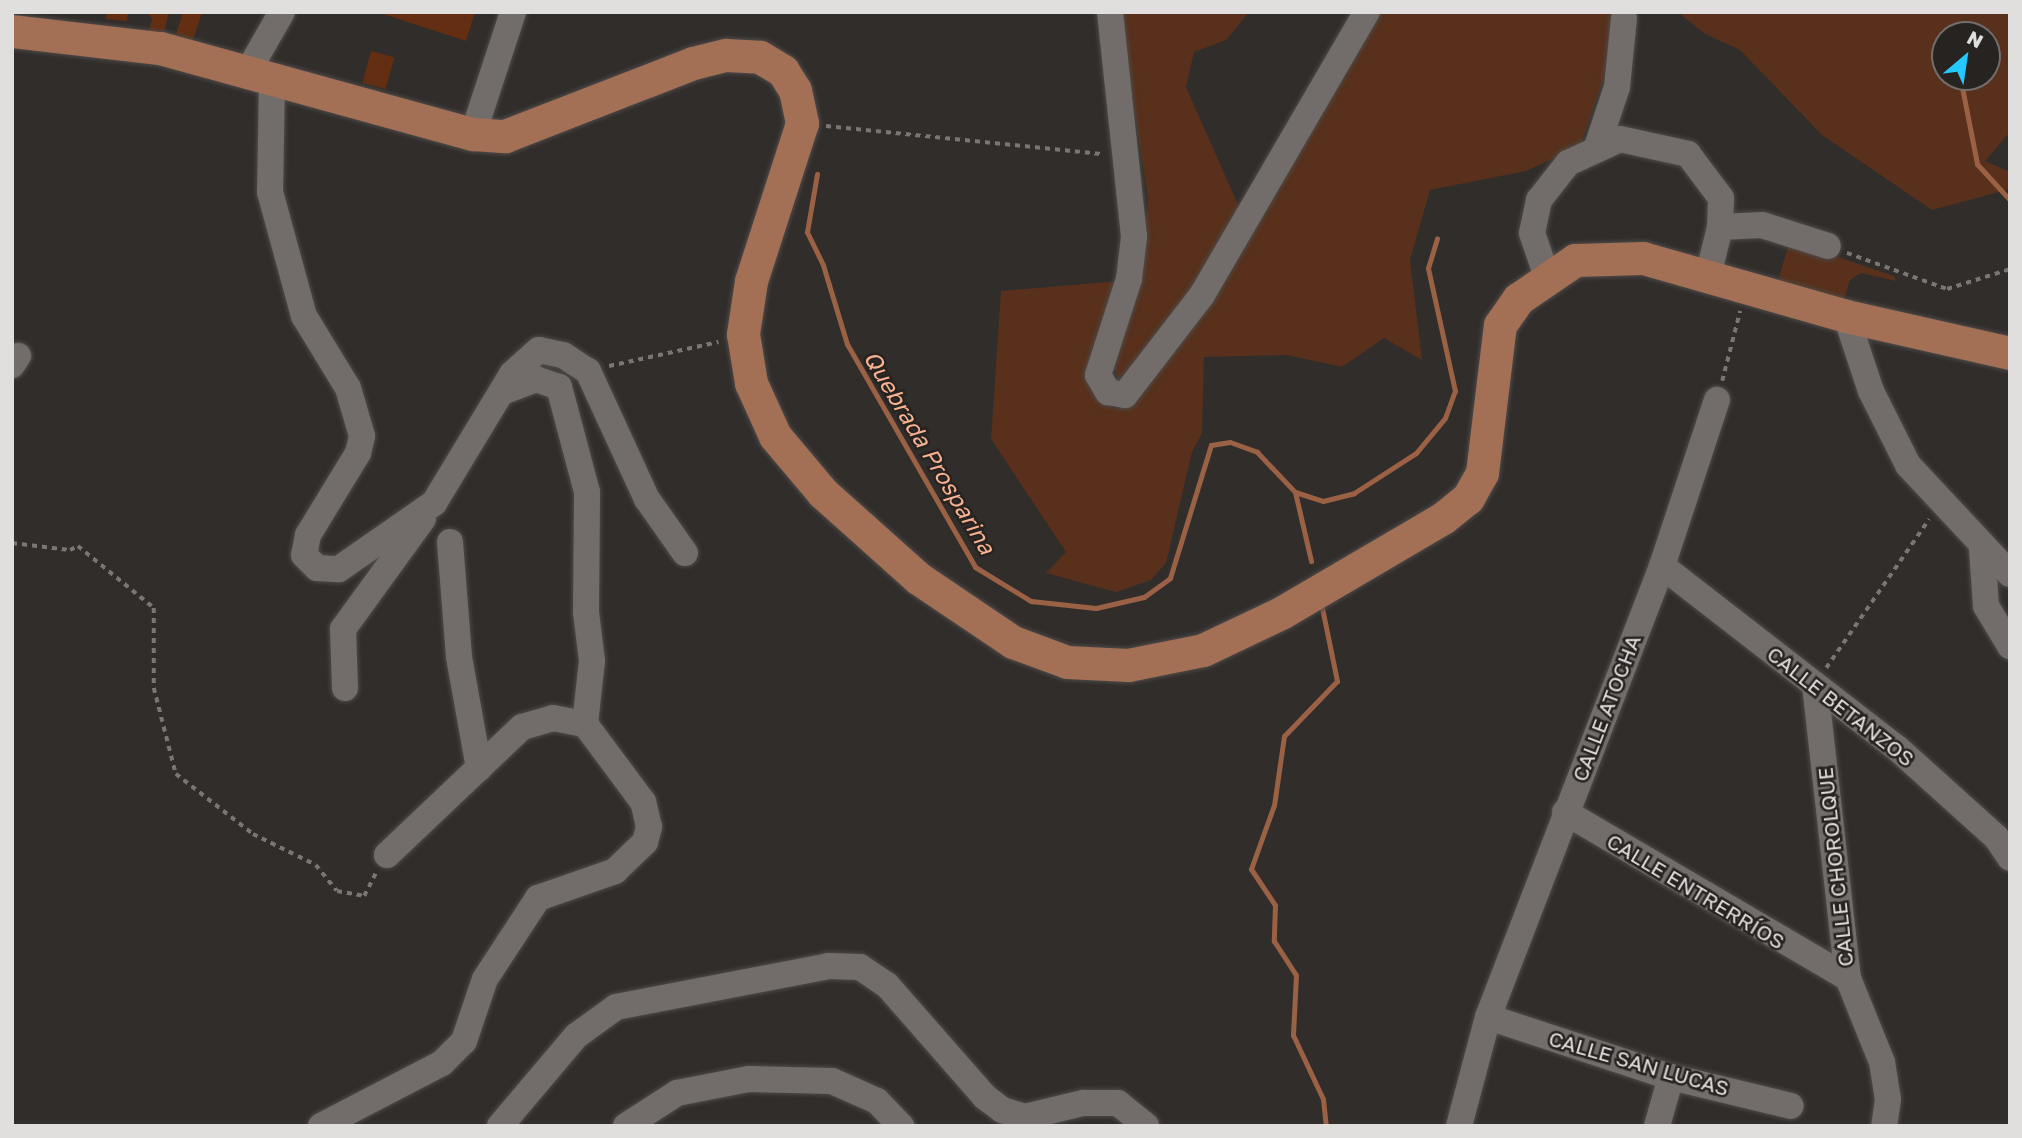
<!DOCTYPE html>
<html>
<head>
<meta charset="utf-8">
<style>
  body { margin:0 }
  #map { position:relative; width:2022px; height:1138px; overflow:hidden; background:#312d2b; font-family:"Golos Text",sans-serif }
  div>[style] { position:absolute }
  .green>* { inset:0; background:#58301b }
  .stream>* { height:5px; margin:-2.5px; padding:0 2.5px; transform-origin:2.5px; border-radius:2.5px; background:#9b6144 }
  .building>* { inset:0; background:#632e11; transform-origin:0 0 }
  .path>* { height:3.5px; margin-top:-1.75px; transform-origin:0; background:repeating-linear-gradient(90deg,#7a7674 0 5px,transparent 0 10px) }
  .roads { filter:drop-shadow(0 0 2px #4d4a48) drop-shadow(0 0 2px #4d4a48) }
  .minor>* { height:26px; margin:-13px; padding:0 13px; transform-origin:13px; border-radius:13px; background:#726d6a }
  .major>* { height:33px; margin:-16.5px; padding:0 16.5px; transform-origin:16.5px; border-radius:16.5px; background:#a36f55 }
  span { translate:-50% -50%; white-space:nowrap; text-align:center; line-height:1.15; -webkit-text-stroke:5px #272321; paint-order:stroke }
  .street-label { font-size:21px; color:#e1dfdd }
  .water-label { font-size:23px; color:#f9b392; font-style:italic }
  .frame { position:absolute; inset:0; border:14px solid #e1dfdd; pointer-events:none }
  .north { position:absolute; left:1931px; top:21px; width:70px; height:70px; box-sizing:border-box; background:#272321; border:2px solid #716e6c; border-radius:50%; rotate:29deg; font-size:19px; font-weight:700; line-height:28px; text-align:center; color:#e1dfdd }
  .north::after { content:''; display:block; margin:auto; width:24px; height:32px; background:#23c9fe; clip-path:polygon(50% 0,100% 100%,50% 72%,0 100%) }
</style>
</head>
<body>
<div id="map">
  <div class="green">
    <div style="clip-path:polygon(1119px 12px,1249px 12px,1226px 40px,1194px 52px,1186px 87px,1239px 207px,1193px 293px,1118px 380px,1110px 350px,1141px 277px,1148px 198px)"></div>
    <div style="clip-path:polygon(1378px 12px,1620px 12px,1617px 41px,1580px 146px,1526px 171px,1430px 190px,1410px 260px,1422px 360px,1384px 338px,1342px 367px,1287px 355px,1204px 357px,1202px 433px,1192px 452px,1166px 563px,1151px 580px,1116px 592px,1046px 573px,1066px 552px,991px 439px,1001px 291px,1121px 281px,1096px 394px,1114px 409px,1137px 402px,1202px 310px)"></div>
    <div style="clip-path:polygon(evenodd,1678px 12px,2010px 12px,2010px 132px,1985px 161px,2010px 172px,2010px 189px,1932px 210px,1822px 135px,1740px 50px,1705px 34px,1678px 12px,1945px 35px,1987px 35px,1987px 77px,1945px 77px,1945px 35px)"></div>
    <div style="clip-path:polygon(1797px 243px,1894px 276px,1896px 281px,1861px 273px,1850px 280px,1842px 306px,1776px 287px,1788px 247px)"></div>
  </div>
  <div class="stream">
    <div style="left:1960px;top:77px;width:89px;rotate:78.9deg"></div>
    <div style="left:1977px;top:164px;width:49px;rotate:47.5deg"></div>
    <div style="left:817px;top:174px;width:59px;rotate:99.8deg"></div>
    <div style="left:807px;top:232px;width:37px;rotate:64deg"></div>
    <div style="left:823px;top:265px;width:83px;rotate:73.1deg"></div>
    <div style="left:847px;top:344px;width:257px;rotate:60.1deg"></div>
    <div style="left:975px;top:567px;width:66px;rotate:31.3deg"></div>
    <div style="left:1031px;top:601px;width:65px;rotate:6.1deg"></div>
    <div style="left:1096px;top:608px;width:49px;rotate:-12.9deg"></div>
    <div style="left:1144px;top:597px;width:32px;rotate:-36deg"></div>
    <div style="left:1170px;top:578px;width:139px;rotate:-72.9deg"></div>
    <div style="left:1211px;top:445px;width:19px;rotate:-9deg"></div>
    <div style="left:1230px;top:442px;width:29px;rotate:20deg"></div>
    <div style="left:1257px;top:452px;width:55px;rotate:46.5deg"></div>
    <div style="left:1295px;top:492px;width:71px;rotate:76.9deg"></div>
    <div style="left:1295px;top:492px;width:29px;rotate:18deg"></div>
    <div style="left:1323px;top:501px;width:32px;rotate:-14deg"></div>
    <div style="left:1354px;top:493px;width:74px;rotate:-32.8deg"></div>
    <div style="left:1416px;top:453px;width:45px;rotate:-50.4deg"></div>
    <div style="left:1445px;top:418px;width:29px;rotate:-70deg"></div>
    <div style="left:1455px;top:391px;width:126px;rotate:-102.4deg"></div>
    <div style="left:1428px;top:268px;width:31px;rotate:-73deg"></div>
    <div style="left:1321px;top:603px;width:80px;rotate:78.4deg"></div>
    <div style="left:1337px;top:681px;width:76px;rotate:133.9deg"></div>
    <div style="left:1284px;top:736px;width:70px;rotate:98.2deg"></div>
    <div style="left:1274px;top:805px;width:68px;rotate:109.8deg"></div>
    <div style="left:1251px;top:869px;width:43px;rotate:56.3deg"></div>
    <div style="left:1275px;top:905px;width:36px;rotate:92deg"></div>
    <div style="left:1274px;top:941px;width:40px;rotate:57.1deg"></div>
    <div style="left:1296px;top:975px;width:60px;rotate:92.9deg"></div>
    <div style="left:1293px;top:1035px;width:71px;rotate:64.9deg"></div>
    <div style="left:1323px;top:1099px;width:27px;rotate:84deg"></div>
  </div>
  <div class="building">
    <div style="clip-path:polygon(107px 12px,128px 12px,127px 21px,106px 19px)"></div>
    <div style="clip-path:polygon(146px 12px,169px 12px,163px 36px,149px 32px,152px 18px)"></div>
    <div style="clip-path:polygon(183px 12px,202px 12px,193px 40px,176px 34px)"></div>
    <div style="clip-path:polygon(377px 12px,475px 12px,466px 41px)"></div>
    <div style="left:371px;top:51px;width:24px;height:33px;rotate:15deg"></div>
  </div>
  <div class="path">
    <div style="left:826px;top:126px;width:279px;rotate:5.8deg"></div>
    <div style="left:1847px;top:253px;width:106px;rotate:19.8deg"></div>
    <div style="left:1947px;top:289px;width:66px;rotate:-17.6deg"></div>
    <div style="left:609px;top:366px;width:112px;rotate:-12.4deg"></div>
    <div style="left:1722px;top:381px;width:72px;rotate:-75.6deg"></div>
    <div style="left:12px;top:543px;width:58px;rotate:6.9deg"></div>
    <div style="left:70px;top:550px;width:9px;rotate:-27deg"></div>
    <div style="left:78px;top:546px;width:98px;rotate:39.2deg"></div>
    <div style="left:154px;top:608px;width:80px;rotate:90deg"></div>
    <div style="left:154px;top:688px;width:89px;rotate:75.7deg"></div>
    <div style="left:176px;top:774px;width:98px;rotate:37.9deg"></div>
    <div style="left:253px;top:834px;width:70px;rotate:26.2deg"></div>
    <div style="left:316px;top:865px;width:33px;rotate:51deg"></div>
    <div style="left:337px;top:891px;width:27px;rotate:10deg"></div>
    <div style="left:364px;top:896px;width:28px;rotate:-63deg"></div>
    <div style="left:1826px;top:668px;width:181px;rotate:-55.3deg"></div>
  </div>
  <div class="roads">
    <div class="minor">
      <div style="left:1110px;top:12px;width:226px;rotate:83.9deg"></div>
      <div style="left:1134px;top:237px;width:42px;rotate:96.8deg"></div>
      <div style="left:1129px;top:279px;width:101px;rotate:107.9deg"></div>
      <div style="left:1098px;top:375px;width:20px;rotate:60deg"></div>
      <div style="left:1108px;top:392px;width:17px;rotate:10deg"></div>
      <div style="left:1125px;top:395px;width:126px;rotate:-52.4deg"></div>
      <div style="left:1202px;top:295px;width:328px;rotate:-59.8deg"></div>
      <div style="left:247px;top:73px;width:70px;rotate:-60.2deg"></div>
      <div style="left:272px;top:80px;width:112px;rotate:91deg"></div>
      <div style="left:270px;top:192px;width:129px;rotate:74.7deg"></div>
      <div style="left:304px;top:316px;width:84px;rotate:58.6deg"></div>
      <div style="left:348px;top:388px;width:50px;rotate:73.7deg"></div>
      <div style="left:362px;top:436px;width:17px;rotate:103deg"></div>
      <div style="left:358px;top:453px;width:96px;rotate:121.4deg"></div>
      <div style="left:308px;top:535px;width:20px;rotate:101deg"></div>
      <div style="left:304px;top:555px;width:18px;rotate:45deg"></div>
      <div style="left:317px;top:568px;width:22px;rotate:3deg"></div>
      <div style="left:339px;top:569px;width:116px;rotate:-34.8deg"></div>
      <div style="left:434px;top:503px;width:151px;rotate:-58.8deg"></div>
      <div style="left:512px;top:374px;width:36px;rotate:-42deg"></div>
      <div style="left:539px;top:350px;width:25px;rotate:12deg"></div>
      <div style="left:563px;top:355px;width:30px;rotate:33deg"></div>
      <div style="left:588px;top:371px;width:141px;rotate:65.3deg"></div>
      <div style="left:647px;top:499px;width:66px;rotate:54.9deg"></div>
      <div style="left:473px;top:134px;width:128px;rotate:-71.8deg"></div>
      <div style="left:1596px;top:150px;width:66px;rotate:-71.6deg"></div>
      <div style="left:1617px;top:87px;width:69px;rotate:-84.2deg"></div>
      <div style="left:1546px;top:274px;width:43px;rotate:-108.9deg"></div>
      <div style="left:1532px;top:233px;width:34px;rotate:-78deg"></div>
      <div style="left:1539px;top:200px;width:47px;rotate:-51.9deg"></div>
      <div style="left:1568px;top:163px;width:57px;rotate:-24.8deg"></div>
      <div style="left:1620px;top:139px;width:70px;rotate:12.4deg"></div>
      <div style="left:1688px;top:154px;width:55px;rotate:53.1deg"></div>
      <div style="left:1721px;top:198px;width:29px;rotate:92deg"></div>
      <div style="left:1708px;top:276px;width:50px;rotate:-76.2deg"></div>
      <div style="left:1720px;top:227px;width:42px;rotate:-2.7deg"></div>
      <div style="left:1762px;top:225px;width:69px;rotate:17.7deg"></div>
      <div style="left:1846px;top:316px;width:79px;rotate:71.6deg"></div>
      <div style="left:1871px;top:391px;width:83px;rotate:63.4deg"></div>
      <div style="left:1908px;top:465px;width:149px;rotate:46.9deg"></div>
      <div style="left:12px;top:365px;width:11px;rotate:-56deg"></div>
      <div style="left:450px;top:542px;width:115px;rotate:85.5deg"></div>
      <div style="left:459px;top:657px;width:113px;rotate:79.8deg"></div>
      <div style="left:1982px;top:549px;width:57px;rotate:86deg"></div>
      <div style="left:1986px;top:606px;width:47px;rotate:59deg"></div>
      <div style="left:1662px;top:566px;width:297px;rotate:37.8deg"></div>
      <div style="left:1897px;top:748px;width:133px;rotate:42deg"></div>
      <div style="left:1996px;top:837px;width:25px;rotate:56deg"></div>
      <div style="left:1815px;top:685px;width:295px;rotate:83.6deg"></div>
      <div style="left:1848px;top:978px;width:91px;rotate:68deg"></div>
      <div style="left:1882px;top:1062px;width:37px;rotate:81deg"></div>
      <div style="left:1888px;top:1099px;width:27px;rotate:98deg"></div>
      <div style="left:345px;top:688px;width:59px;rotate:-91.9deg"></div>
      <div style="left:343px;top:629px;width:136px;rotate:-54deg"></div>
      <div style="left:1565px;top:812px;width:328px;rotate:30.4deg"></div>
      <div style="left:387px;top:855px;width:186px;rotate:-43.5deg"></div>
      <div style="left:522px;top:727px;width:32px;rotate:-16deg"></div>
      <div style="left:553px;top:718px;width:33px;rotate:11deg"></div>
      <div style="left:1488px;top:1017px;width:193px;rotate:18.2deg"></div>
      <div style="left:1671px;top:1077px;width:123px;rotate:13.6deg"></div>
      <div style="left:321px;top:1126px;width:136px;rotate:-27.5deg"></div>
      <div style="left:442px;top:1063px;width:31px;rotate:-45deg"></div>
      <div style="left:464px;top:1041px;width:65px;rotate:-71.3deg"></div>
      <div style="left:485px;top:979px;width:97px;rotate:-56.8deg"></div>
      <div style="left:538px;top:898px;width:82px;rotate:-19.3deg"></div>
      <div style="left:615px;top:871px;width:42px;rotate:-44deg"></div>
      <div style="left:645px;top:842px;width:16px;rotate:-75deg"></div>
      <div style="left:649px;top:827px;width:26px;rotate:-103deg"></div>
      <div style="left:643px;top:802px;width:97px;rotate:-126.6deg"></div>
      <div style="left:585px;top:724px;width:63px;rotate:-83.7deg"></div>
      <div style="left:592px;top:661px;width:49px;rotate:-97deg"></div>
      <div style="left:586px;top:612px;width:120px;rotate:-89.5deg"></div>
      <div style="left:587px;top:492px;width:109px;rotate:-104.9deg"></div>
      <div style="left:559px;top:387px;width:24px;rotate:-161deg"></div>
      <div style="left:536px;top:379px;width:36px;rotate:159deg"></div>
      <div style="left:500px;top:1126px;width:118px;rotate:-49.8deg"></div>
      <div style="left:576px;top:1036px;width:49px;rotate:-35.9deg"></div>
      <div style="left:616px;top:1007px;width:216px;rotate:-10.9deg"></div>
      <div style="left:828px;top:966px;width:32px;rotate:2deg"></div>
      <div style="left:860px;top:967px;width:32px;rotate:34deg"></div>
      <div style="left:887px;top:985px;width:149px;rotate:48.8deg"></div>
      <div style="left:985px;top:1097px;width:21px;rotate:37deg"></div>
      <div style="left:1002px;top:1110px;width:24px;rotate:17deg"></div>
      <div style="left:1025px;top:1117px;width:60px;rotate:-13.6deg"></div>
      <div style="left:1083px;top:1103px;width:35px"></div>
      <div style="left:1118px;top:1103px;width:36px;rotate:39deg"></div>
      <div style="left:626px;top:1126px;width:61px;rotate:-32.9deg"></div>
      <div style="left:677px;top:1093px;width:73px;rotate:-11deg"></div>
      <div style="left:749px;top:1079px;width:83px;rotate:1.4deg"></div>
      <div style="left:832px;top:1081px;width:49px;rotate:24deg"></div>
      <div style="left:877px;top:1101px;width:35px;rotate:46deg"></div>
      <div style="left:1459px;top:1126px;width:113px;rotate:-75.1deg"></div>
      <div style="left:1488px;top:1017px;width:483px;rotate:-68.9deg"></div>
      <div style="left:1662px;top:566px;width:175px;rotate:-71.7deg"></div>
      <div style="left:1657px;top:1126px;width:51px;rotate:-74.1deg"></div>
    </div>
    <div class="major">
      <div style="left:12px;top:31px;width:149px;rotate:6.6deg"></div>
      <div style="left:160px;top:48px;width:325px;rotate:15.4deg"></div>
      <div style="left:473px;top:134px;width:32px;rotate:4deg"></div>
      <div style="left:505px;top:136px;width:202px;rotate:-21.2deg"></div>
      <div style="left:693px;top:63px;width:34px;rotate:-14deg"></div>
      <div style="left:726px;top:55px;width:34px;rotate:3deg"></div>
      <div style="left:760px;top:57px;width:27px;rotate:31deg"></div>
      <div style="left:783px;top:71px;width:22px;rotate:58deg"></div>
      <div style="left:795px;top:90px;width:34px;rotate:78deg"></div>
      <div style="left:802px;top:123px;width:166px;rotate:107.9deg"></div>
      <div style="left:751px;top:281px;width:54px;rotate:98.6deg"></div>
      <div style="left:743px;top:334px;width:50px;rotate:80.7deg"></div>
      <div style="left:751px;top:383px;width:58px;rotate:65.6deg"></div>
      <div style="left:775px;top:436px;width:75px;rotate:49.9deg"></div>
      <div style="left:823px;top:493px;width:127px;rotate:41.8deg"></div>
      <div style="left:918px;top:578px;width:115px;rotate:34deg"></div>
      <div style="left:1013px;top:642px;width:58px;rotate:20.3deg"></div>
      <div style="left:1067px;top:662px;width:61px;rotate:2.8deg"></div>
      <div style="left:1128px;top:665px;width:76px;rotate:-11.3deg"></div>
      <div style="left:1203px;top:650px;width:86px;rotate:-25.4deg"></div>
      <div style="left:1281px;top:613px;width:188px;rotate:-30.4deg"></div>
      <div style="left:1443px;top:518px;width:32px;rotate:-39deg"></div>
      <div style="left:1468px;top:498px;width:29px;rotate:-61deg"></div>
      <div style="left:1482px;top:473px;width:149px;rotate:-83.1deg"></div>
      <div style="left:1500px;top:325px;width:32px;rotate:-55deg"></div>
      <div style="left:1518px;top:299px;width:69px;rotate:-34.4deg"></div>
      <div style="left:1575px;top:260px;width:68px;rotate:-1.7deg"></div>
      <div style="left:1643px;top:258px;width:211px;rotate:15.9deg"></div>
      <div style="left:1846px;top:316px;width:168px;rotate:12.7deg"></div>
    </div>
  </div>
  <div class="street-label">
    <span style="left:1841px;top:706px;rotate:38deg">CALLE BETANZOS</span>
    <span style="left:1606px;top:708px;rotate:-69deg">CALLE ATOCHA</span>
    <span style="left:1835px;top:867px;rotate:-96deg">CALLE CHOROLQUE</span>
    <span style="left:1696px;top:891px;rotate:31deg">CALLE ENTRERRÍOS</span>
    <span style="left:1639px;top:1063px;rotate:16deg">CALLE SAN LUCAS</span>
  </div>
  <div class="water-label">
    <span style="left:930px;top:452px;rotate:59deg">Quebrada Prosparina</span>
  </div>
  <div class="frame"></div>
  <div class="north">N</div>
</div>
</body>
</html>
